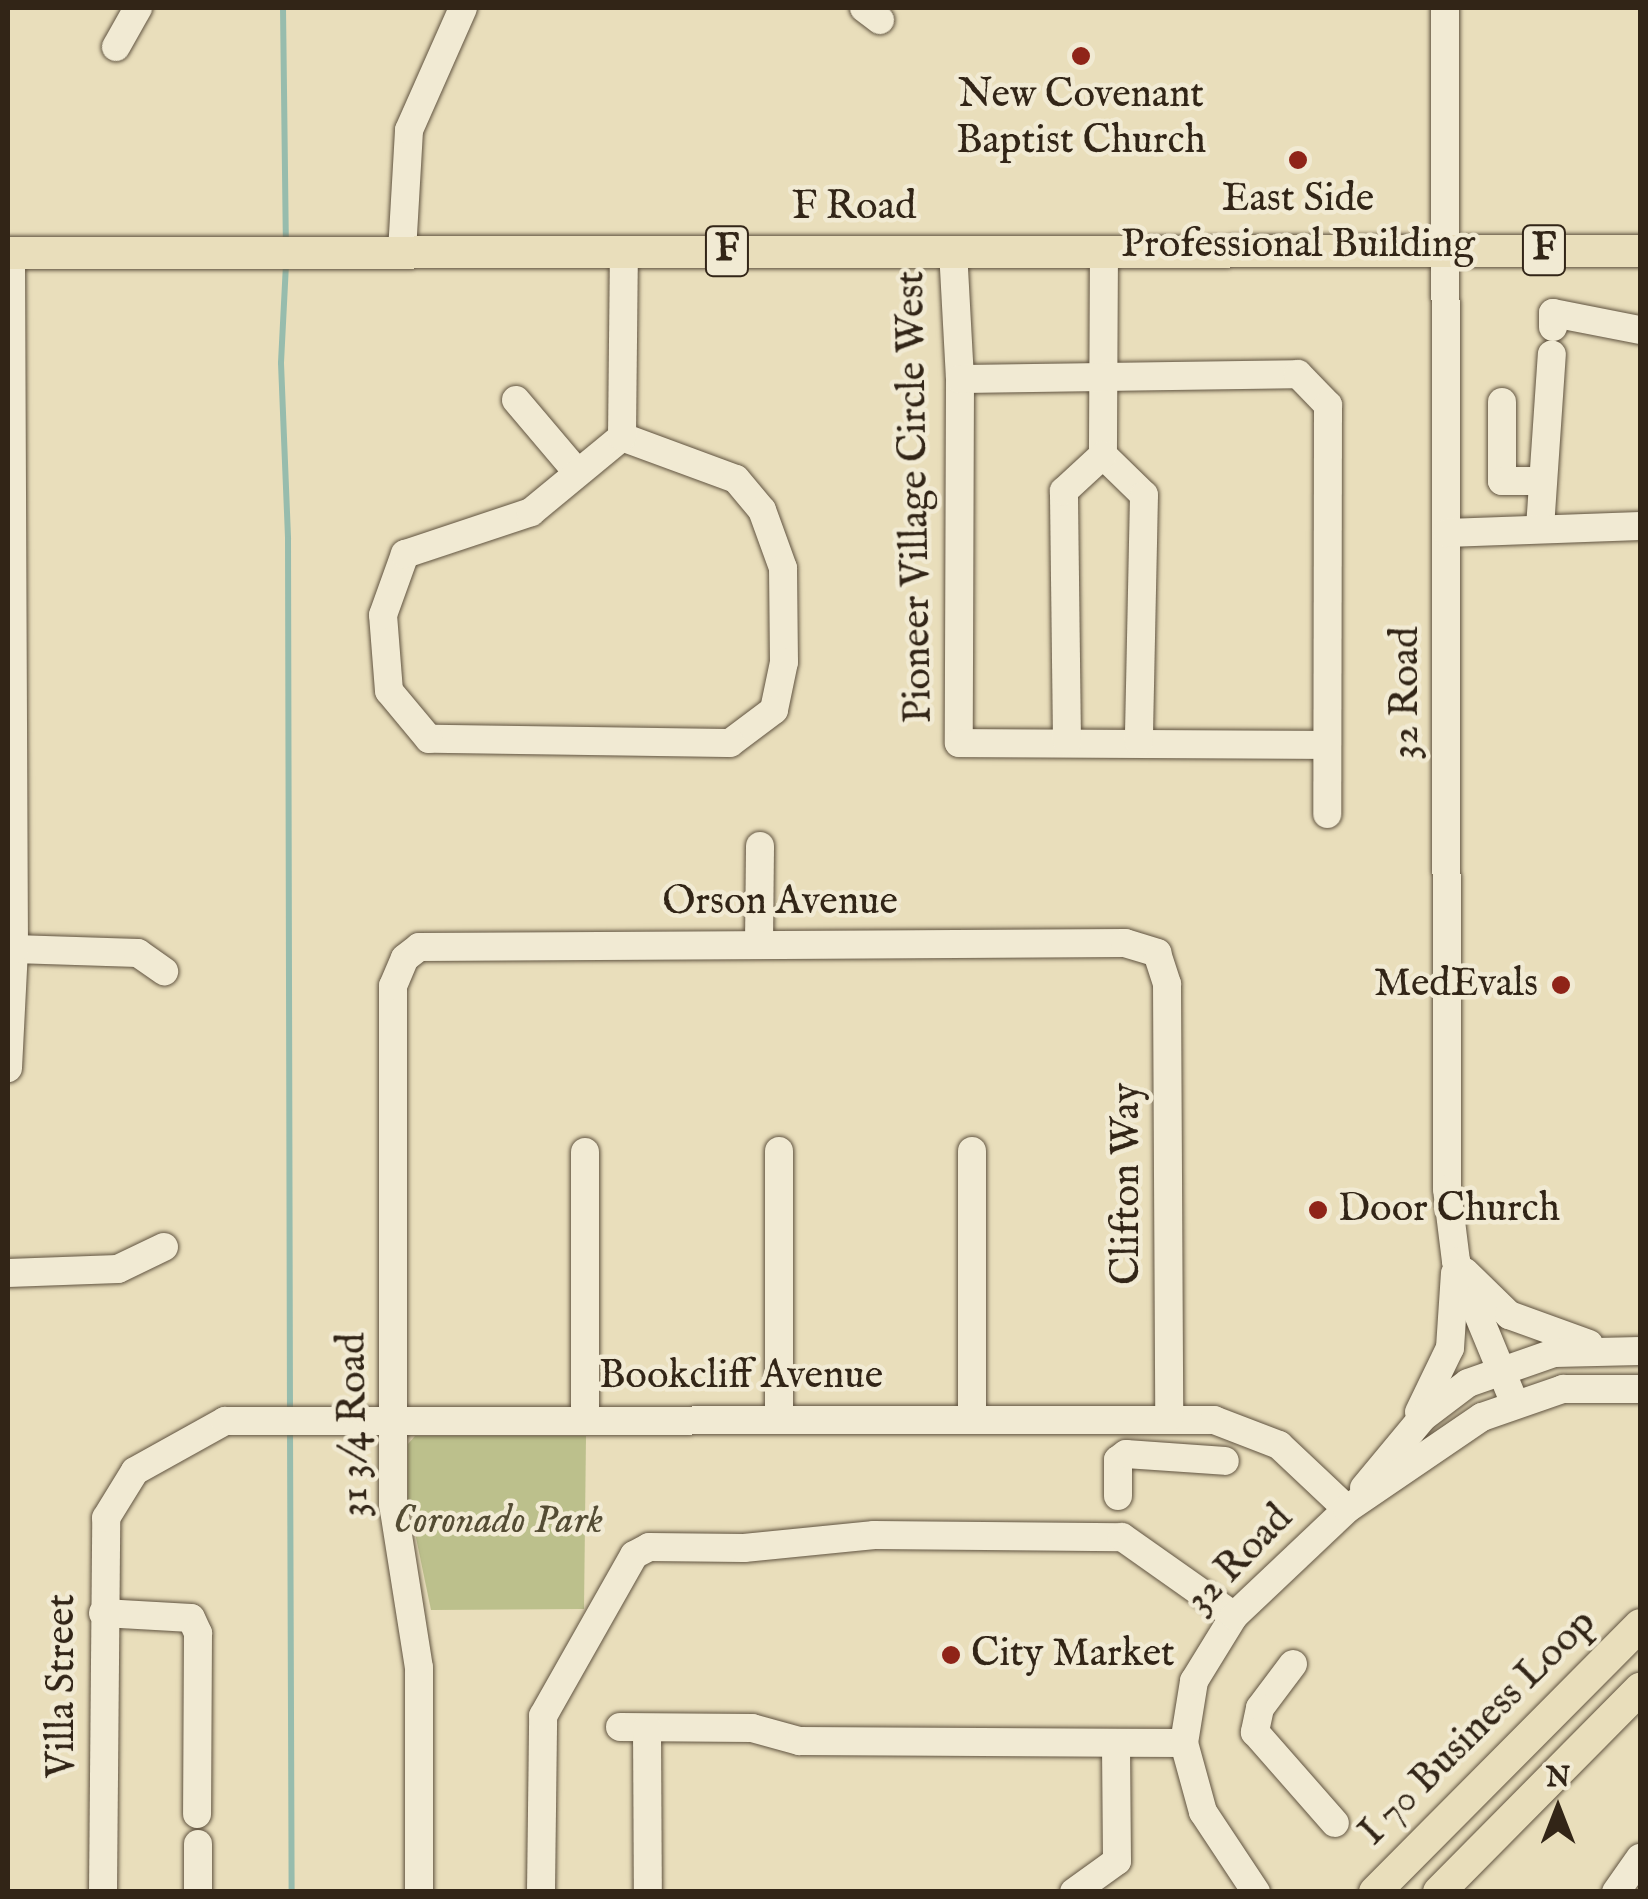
<!DOCTYPE html>
<html>
<head>
<meta charset="utf-8">
<style>
  body { margin:0 }
  #map { position:relative; width:1648px; height:1899px; overflow:hidden; background:#e9debb; font-family:"IM FELL English",serif }
  div>[style] { position:absolute }
  .green>* { inset:0; background:#bcc08c }
  .stream>* { height:6px; margin:-3px; padding:0 3px; transform-origin:3px; border-radius:3px; background:#97bcad }
  .roads { filter:drop-shadow(0 0 2px #605340) drop-shadow(0 0 2px #605340) }
  .minor>* { height:28px; margin:-14px; padding:0 14px; transform-origin:14px; border-radius:14px; background:#f1ead3 }
  .major>* { height:32px; margin:-16px; padding:0 16px; transform-origin:16px; border-radius:16px; background:#e9debb }
  .dots>* { width:28px; height:28px; translate:-50% -50%; box-sizing:border-box; border:5px solid #f1ead3; border-radius:50% }
  span { translate:-50% -50%; white-space:nowrap; text-align:center; line-height:1.15; -webkit-text-stroke:9px #f1ead3; paint-order:stroke }
  .shield-label span { padding:2px 8px; background:#f1ead3; border:2px solid; border-radius:8px; -webkit-text-stroke-width:0 }
  .shield-label { font-size:38px; color:#322517; font-weight:700 }
  .poi-label { font-size:40px; color:#322517 }
  .right { translate:-100% -50%; text-align:right }
  .left { translate:0 -50%; text-align:left }
  .street-label { font-size:40px; color:#322517 }
  .park-label { font-size:40px; color:#544c34; font-style:italic }
  .frame { position:absolute; inset:0; border:10px solid #322517; pointer-events:none }
  .north { position:absolute; left:1508px; top:1759px; width:100px; height:100px; -webkit-text-stroke:8px #f1ead3; paint-order:stroke; rotate:0deg; font-size:28px; font-weight:700; line-height:40px; text-align:center; color:#322517 }
  .north::after { content:''; display:block; margin:auto; width:35px; height:45px; background:#322517; clip-path:polygon(50% 0,100% 100%,50% 72%,0 100%) }
</style>
</head>
<body>
<div id="map">
  <div class="green">
    <div style="clip-path:polygon(415px 1436px,586px 1436px,584px 1609px,431px 1610px,408px 1499px,408px 1444px)"></div>
  </div>
  <div class="stream">
    <div style="left:283px;top:8px;width:233px;rotate:89.3deg"></div>
    <div style="left:286px;top:264px;width:99px;rotate:92.9deg"></div>
    <div style="left:281px;top:363px;width:176px;rotate:87.7deg"></div>
    <div style="left:288px;top:539px;width:876px;rotate:89.87deg"></div>
    <div style="left:290px;top:1428px;width:464px;rotate:89.8deg"></div>
  </div>
  <div class="roads">
    <div class="minor">
      <div style="left:864px;top:8px;width:20px;rotate:37deg"></div>
      <div style="left:1445px;top:8px;width:1181px;rotate:89.9deg"></div>
      <div style="left:1447px;top:1189px;width:73px;rotate:82.9deg"></div>
      <div style="left:1456px;top:1261px;width:152px;rotate:67.6deg"></div>
      <div style="left:116px;top:47px;width:45px;rotate:-60.6deg"></div>
      <div style="left:953px;top:250px;width:129px;rotate:86.9deg"></div>
      <div style="left:960px;top:379px;width:364px;rotate:90.2deg"></div>
      <div style="left:959px;top:743px;width:365px;rotate:0.3deg"></div>
      <div style="left:1104px;top:250px;width:205px;rotate:90.3deg"></div>
      <div style="left:1103px;top:455px;width:57px;rotate:44.3deg"></div>
      <div style="left:1144px;top:495px;width:247px;rotate:91.2deg"></div>
      <div style="left:402px;top:252px;width:122px;rotate:-86.7deg"></div>
      <div style="left:409px;top:130px;width:133px;rotate:-66.1deg"></div>
      <div style="left:1553px;top:327px;width:14px;rotate:-90deg"></div>
      <div style="left:1553px;top:313px;width:89px;rotate:11.1deg"></div>
      <div style="left:960px;top:379px;width:338px;rotate:-0.8deg"></div>
      <div style="left:1298px;top:374px;width:43px;rotate:45.9deg"></div>
      <div style="left:1328px;top:405px;width:409px;rotate:90.1deg"></div>
      <div style="left:516px;top:400px;width:94px;rotate:49.7deg"></div>
      <div style="left:1502px;top:402px;width:79px;rotate:90deg"></div>
      <div style="left:1502px;top:481px;width:39px"></div>
      <div style="left:622px;top:437px;width:121px;rotate:20.2deg"></div>
      <div style="left:736px;top:479px;width:40px;rotate:50deg"></div>
      <div style="left:762px;top:510px;width:62px;rotate:70.1deg"></div>
      <div style="left:783px;top:568px;width:94px;rotate:89.4deg"></div>
      <div style="left:784px;top:662px;width:49px;rotate:101.8deg"></div>
      <div style="left:774px;top:710px;width:55px;rotate:143.1deg"></div>
      <div style="left:730px;top:743px;width:301px;rotate:-179.2deg"></div>
      <div style="left:429px;top:739px;width:62px;rotate:-129.8deg"></div>
      <div style="left:389px;top:691px;width:76px;rotate:-94.5deg"></div>
      <div style="left:383px;top:615px;width:65px;rotate:-70.2deg"></div>
      <div style="left:405px;top:554px;width:133px;rotate:-18.4deg"></div>
      <div style="left:531px;top:512px;width:118px;rotate:-39.5deg"></div>
      <div style="left:622px;top:437px;width:186px;rotate:-89.4deg"></div>
      <div style="left:1540px;top:528px;width:174px;rotate:-86.1deg"></div>
      <div style="left:1447px;top:533px;width:193px;rotate:-2.1deg"></div>
      <div style="left:1067px;top:742px;width:251px;rotate:-90.7deg"></div>
      <div style="left:1064px;top:491px;width:53px;rotate:-42.7deg"></div>
      <div style="left:759px;top:943px;width:97px;rotate:-89.4deg"></div>
      <div style="left:14px;top:949px;width:124px;rotate:1.8deg"></div>
      <div style="left:138px;top:953px;width:32px;rotate:35deg"></div>
      <div style="left:8px;top:1068px;width:119px;rotate:-87.1deg"></div>
      <div style="left:14px;top:949px;width:696px;rotate:-90.25deg"></div>
      <div style="left:779px;top:1151px;width:267px;rotate:90deg"></div>
      <div style="left:972px;top:1151px;width:266px;rotate:90deg"></div>
      <div style="left:585px;top:1152px;width:265px;rotate:90deg"></div>
      <div style="left:1465px;top:1272px;width:62px;rotate:44.3deg"></div>
      <div style="left:1509px;top:1315px;width:85px;rotate:19.9deg"></div>
      <div style="left:8px;top:1273px;width:110px;rotate:-2.1deg"></div>
      <div style="left:118px;top:1269px;width:51px;rotate:-25.6deg"></div>
      <div style="left:1419px;top:1412px;width:71px;rotate:-64.2deg"></div>
      <div style="left:1450px;top:1348px;width:75px;rotate:-86.2deg"></div>
      <div style="left:1364px;top:1488px;width:92px;rotate:-50.3deg"></div>
      <div style="left:1423px;top:1417px;width:56px;rotate:-37.1deg"></div>
      <div style="left:1468px;top:1383px;width:91px;rotate:-19.2deg"></div>
      <div style="left:1554px;top:1353px;width:86px;rotate:-1.3deg"></div>
      <div style="left:1118px;top:1496px;width:36px;rotate:-90deg"></div>
      <div style="left:1118px;top:1460px;width:10px;rotate:-37deg"></div>
      <div style="left:1126px;top:1454px;width:99px;rotate:4deg"></div>
      <div style="left:103px;top:1613px;width:88px;rotate:3.3deg"></div>
      <div style="left:191px;top:1618px;width:17px;rotate:65deg"></div>
      <div style="left:198px;top:1633px;width:181px;rotate:90.3deg"></div>
      <div style="left:1293px;top:1664px;width:55px;rotate:126.9deg"></div>
      <div style="left:1260px;top:1708px;width:25px;rotate:102deg"></div>
      <div style="left:1255px;top:1732px;width:121px;rotate:48.7deg"></div>
      <div style="left:620px;top:1727px;width:132px;rotate:0.4deg"></div>
      <div style="left:752px;top:1728px;width:49px;rotate:15.5deg"></div>
      <div style="left:799px;top:1741px;width:385px;rotate:0.3deg"></div>
      <div style="left:647px;top:1728px;width:164px;rotate:89.7deg"></div>
      <div style="left:198px;top:1844px;width:48px;rotate:90deg"></div>
      <div style="left:103px;top:1892px;width:374px;rotate:-89.5deg"></div>
      <div style="left:106px;top:1518px;width:55px;rotate:-58.3deg"></div>
      <div style="left:135px;top:1471px;width:103px;rotate:-29.1deg"></div>
      <div style="left:225px;top:1421px;width:989px;rotate:-0.06deg"></div>
      <div style="left:1214px;top:1420px;width:70px;rotate:21deg"></div>
      <div style="left:1279px;top:1445px;width:93px;rotate:43.3deg"></div>
      <div style="left:419px;top:1892px;width:224px;rotate:-90deg"></div>
      <div style="left:419px;top:1668px;width:166px;rotate:-99deg"></div>
      <div style="left:393px;top:1504px;width:518px;rotate:-90deg"></div>
      <div style="left:393px;top:986px;width:30px;rotate:-67deg"></div>
      <div style="left:405px;top:958px;width:18px;rotate:-38deg"></div>
      <div style="left:419px;top:947px;width:706px;rotate:-0.32deg"></div>
      <div style="left:1125px;top:943px;width:34px;rotate:17deg"></div>
      <div style="left:1157px;top:953px;width:33px;rotate:72deg"></div>
      <div style="left:1167px;top:984px;width:433px;rotate:89.7deg"></div>
      <div style="left:541px;top:1892px;width:176px;rotate:-89.3deg"></div>
      <div style="left:543px;top:1716px;width:185px;rotate:-60.5deg"></div>
      <div style="left:634px;top:1555px;width:17px;rotate:-28deg"></div>
      <div style="left:649px;top:1547px;width:95px;rotate:0.6deg"></div>
      <div style="left:744px;top:1548px;width:131px;rotate:-5.7deg"></div>
      <div style="left:874px;top:1535px;width:248px;rotate:0.5deg"></div>
      <div style="left:1122px;top:1537px;width:137px;rotate:35.2deg"></div>
      <div style="left:1074px;top:1892px;width:53px;rotate:-35.8deg"></div>
      <div style="left:1117px;top:1861px;width:118px;rotate:-90.5deg"></div>
      <div style="left:1256px;top:1892px;width:96px;rotate:-123.5deg"></div>
      <div style="left:1203px;top:1812px;width:72px;rotate:-105.4deg"></div>
      <div style="left:1184px;top:1743px;width:63px;rotate:-80.8deg"></div>
      <div style="left:1194px;top:1681px;width:76px;rotate:-58.4deg"></div>
      <div style="left:1234px;top:1616px;width:156px;rotate:-43.4deg"></div>
      <div style="left:1347px;top:1509px;width:163px;rotate:-34.3deg"></div>
      <div style="left:1482px;top:1417px;width:86px;rotate:-19.1deg"></div>
      <div style="left:1563px;top:1389px;width:77px"></div>
      <div style="left:1616px;top:1892px;width:42px;rotate:-54.8deg"></div>
    </div>
    <div class="major">
      <div style="left:8px;top:253px;width:1632px;rotate:-0.07deg"></div>
      <div style="left:1375px;top:1892px;width:376px;rotate:-45.2deg"></div>
      <div style="left:1439px;top:1892px;width:286px;rotate:-45.3deg"></div>
    </div>
  </div>
  <div class="dots">
    <div style="left:1081px;top:56px;background:#8f2418"></div>
    <div style="left:1298px;top:160px;background:#8f2418"></div>
    <div style="left:1561px;top:985px;background:#8f2418"></div>
    <div style="left:1318px;top:1210px;background:#8f2418"></div>
    <div style="left:951px;top:1655px;background:#8f2418"></div>
  </div>
  <div class="shield-label">
    <span style="left:1544px;top:250px">F</span>
    <span style="left:727px;top:251px">F</span>
  </div>
  <div class="poi-label">
    <span style="left:1081px;top:119px">New Covenant<br>Baptist Church</span>
    <span style="left:1298px;top:223px">East Side<br>Professional Building</span>
    <span class="right" style="left:1538px;top:985px">MedEvals</span>
    <span class="left" style="left:1338px;top:1210px">Door Church</span>
    <span class="left" style="left:971px;top:1655px">City Market</span>
  </div>
  <div class="street-label">
    <span style="left:854px;top:208px">F Road</span>
    <span style="left:916px;top:497px;rotate:-91deg">Pioneer Village Circle West</span>
    <span style="left:1407px;top:693px;rotate:-90deg">32 Road</span>
    <span style="left:780px;top:903px">Orson Avenue</span>
    <span style="left:1128px;top:1184px;rotate:-90deg">Clifton Way</span>
    <span style="left:741px;top:1377px">Bookcliff Avenue</span>
    <span style="left:355px;top:1425px;rotate:-91deg">31 3/4 Road</span>
    <span style="left:1240px;top:1560px;rotate:-46deg">32 Road</span>
    <span style="left:63px;top:1686px;rotate:-90deg">Villa Street</span>
    <span style="left:1478px;top:1728px;rotate:-45deg">I 70 Business Loop</span>
  </div>
  <div class="park-label">
    <span style="left:498px;top:1522px">Coronado Park</span>
  </div>
  <div class="frame"></div>
  <div class="north">N</div>
</div>
</body>
</html>
